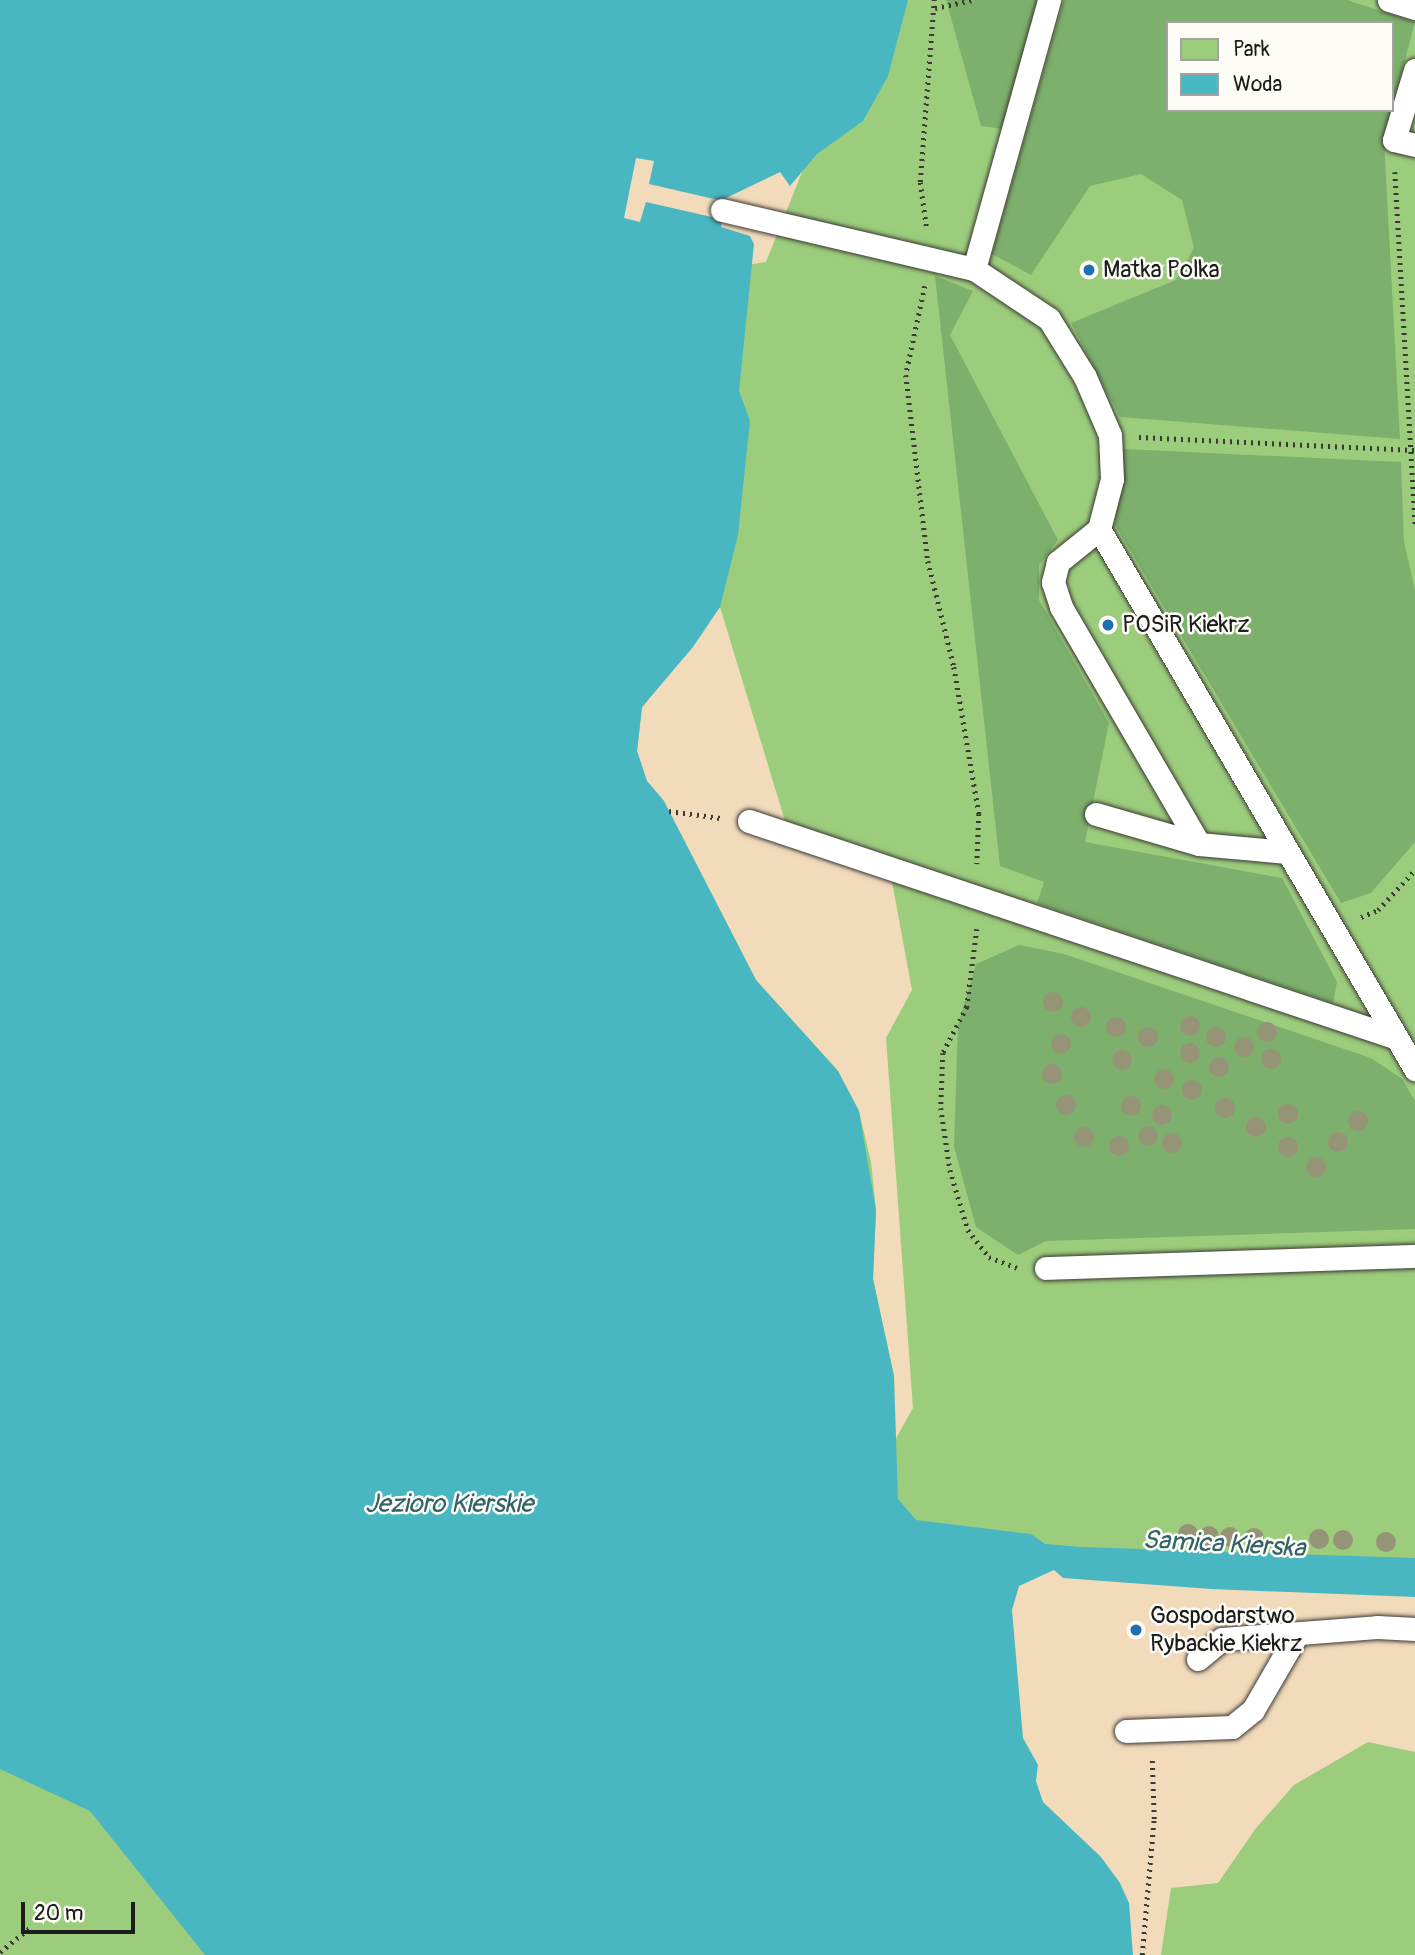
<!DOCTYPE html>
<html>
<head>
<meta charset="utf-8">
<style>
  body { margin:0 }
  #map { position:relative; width:1415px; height:1955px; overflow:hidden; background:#f2dbbb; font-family:Pangolin,sans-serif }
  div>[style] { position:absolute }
  .green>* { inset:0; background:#9ccd7d }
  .forest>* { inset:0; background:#7db06c }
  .water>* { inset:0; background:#49b7c2 }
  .pier>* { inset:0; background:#f2dbbb }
  .path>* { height:4.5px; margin-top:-2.25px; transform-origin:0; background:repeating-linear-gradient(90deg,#3c3934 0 2px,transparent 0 7px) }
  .roads { filter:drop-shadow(0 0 2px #3c3934) drop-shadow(0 0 2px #3c3934) }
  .service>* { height:23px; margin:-11.5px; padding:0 11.5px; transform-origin:11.5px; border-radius:11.5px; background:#fff }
  .trees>* { width:20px; height:20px; margin:-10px; border-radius:50%; background:#959476 }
  .dots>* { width:19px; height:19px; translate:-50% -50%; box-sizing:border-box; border:4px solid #fdfcf7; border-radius:50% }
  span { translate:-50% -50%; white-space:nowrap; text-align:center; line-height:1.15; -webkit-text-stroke:5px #fdfcf7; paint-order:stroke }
  .poi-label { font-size:24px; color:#1c1c1c }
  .left { translate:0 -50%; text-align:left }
  .water-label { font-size:26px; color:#306267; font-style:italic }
  .legend { position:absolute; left:1166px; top:21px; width:228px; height:91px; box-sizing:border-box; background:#fdfcf7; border:2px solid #a3a29f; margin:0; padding:9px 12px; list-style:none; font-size:21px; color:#1c1c1c }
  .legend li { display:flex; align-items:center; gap:14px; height:35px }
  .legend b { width:35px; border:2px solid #a3a29f }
  .scale { position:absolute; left:21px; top:1902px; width:114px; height:32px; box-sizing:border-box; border:4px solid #1c1c1c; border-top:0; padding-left:9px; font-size:21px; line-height:24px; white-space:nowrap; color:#1c1c1c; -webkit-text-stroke:5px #fdfcf7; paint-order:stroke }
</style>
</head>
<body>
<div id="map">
  <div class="green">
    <div style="clip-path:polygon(evenodd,862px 0,1415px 0,1415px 1562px,1020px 1548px,914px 1578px,675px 823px,756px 980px,838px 1071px,859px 1111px,871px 1162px,876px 1210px,873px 1279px,894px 1376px,895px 1440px,913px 1408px,886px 1038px,912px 990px,887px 855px,785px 821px,720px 607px,642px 708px,637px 751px,647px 781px,664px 801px,538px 704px,730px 268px,766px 262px,847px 60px,862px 0,1168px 23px,1392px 23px,1392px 110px,1168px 110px,1168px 23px)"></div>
    <div style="clip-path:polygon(0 1675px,241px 1955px,0 1955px)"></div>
    <div style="clip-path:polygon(1368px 1742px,1415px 1752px,1415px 1955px,1161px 1955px,1171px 1888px,1218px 1883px,1256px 1828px,1294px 1785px)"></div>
  </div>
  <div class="forest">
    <div style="clip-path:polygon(946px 0,1038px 0,1002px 129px,981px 126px)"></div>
    <div style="clip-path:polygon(evenodd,1064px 0,1347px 0,1415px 22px,1384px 139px,1400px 439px,1120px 417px,1071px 323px,1176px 280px,1194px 248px,1182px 200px,1141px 174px,1090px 186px,1031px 275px,992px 254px,1064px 0,1168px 23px,1392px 23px,1392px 110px,1168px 110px,1168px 23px)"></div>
    <div style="clip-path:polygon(935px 276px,973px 291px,950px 335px,1058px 540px,1039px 565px,1039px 600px,1109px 723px,1085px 842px,1282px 878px,1337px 982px,1333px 1003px,1037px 903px,1044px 882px,1000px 866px)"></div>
    <div style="clip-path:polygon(1124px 449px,1401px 462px,1404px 542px,1415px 590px,1415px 842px,1371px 893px,1341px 903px,1115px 525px)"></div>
    <div style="clip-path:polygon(1019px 945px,1064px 954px,1371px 1058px,1402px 1079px,1415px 1101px,1415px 1229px,1046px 1241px,1018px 1255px,976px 1227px,954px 1147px,958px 1025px,976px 964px)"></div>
  </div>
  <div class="water">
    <div style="clip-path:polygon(0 0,908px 0,888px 76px,863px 121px,817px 154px,790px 186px,780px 172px,724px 199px,721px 227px,750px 236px,754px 244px,739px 391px,750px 421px,738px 535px,720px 607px,693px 647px,642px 707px,637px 751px,647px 781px,664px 801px,756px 980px,838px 1071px,859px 1111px,876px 1210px,873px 1279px,894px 1376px,898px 1499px,916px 1520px,1031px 1534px,1045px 1544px,1081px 1547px,1415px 1558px,1415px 1597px,1211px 1589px,1063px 1578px,1054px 1570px,1019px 1586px,1012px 1610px,1023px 1738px,1038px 1765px,1036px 1781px,1043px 1802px,1101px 1857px,1120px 1883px,1129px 1903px,1133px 1955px,205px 1955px,90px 1811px,0 1769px)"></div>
  </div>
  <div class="pier">
    <div style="clip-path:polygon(636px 158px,654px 161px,649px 184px,727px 202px,725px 220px,646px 202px,640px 222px,624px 218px)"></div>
  </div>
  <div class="path">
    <div style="left:935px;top:8px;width:38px;rotate:-12deg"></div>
    <div style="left:1395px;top:172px;width:353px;rotate:86.7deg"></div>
    <div style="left:926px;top:226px;width:44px;rotate:-97.8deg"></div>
    <div style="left:920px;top:182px;width:183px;rotate:-85.6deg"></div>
    <div style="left:925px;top:286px;width:91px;rotate:102.1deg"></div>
    <div style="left:906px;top:375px;width:187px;rotate:83.3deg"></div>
    <div style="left:928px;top:561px;width:109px;rotate:76.2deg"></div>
    <div style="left:954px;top:667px;width:149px;rotate:80.3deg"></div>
    <div style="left:979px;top:814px;width:50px;rotate:92.3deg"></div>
    <div style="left:1139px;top:437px;width:276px;rotate:2.7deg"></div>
    <div style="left:669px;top:811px;width:52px;rotate:7.7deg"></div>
    <div style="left:1361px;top:917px;width:18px;rotate:-22deg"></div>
    <div style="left:1378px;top:910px;width:54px;rotate:-47.2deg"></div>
    <div style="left:977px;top:929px;width:79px;rotate:97.3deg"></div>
    <div style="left:967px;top:1007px;width:52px;rotate:117.6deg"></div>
    <div style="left:943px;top:1053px;width:55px;rotate:92.1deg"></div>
    <div style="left:941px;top:1108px;width:63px;rotate:81.7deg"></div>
    <div style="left:950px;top:1170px;width:63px;rotate:73.3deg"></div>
    <div style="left:968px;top:1230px;width:34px;rotate:52deg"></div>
    <div style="left:989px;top:1257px;width:30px;rotate:21deg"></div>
    <div style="left:0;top:1952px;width:41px;rotate:-39.1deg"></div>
    <div style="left:1142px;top:1955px;width:137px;rotate:-85deg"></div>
    <div style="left:1154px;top:1819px;width:59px;rotate:-91.9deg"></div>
  </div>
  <div class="roads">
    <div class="service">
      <div style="left:1389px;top:0;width:27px;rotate:17deg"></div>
      <div style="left:1415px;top:70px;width:73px;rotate:106.7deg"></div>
      <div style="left:1394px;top:140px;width:22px;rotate:13deg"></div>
      <div style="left:722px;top:210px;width:259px;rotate:13.2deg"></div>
      <div style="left:974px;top:269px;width:90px;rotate:33.7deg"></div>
      <div style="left:1049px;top:319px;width:68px;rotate:58.2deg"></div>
      <div style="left:1085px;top:377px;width:63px;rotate:66.7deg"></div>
      <div style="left:1110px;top:435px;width:44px;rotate:87.4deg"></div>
      <div style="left:1112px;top:479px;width:52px;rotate:104.6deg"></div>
      <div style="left:1099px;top:529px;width:626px;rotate:59.66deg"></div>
      <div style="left:974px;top:269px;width:279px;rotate:-74.4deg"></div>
      <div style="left:1099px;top:529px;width:53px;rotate:141.2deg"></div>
      <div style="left:1058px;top:562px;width:21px;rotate:104deg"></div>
      <div style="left:1053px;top:582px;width:26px;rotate:72deg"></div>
      <div style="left:1061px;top:607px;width:274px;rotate:59.8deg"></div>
      <div style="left:1199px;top:844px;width:88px;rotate:5.2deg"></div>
      <div style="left:1096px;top:814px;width:107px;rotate:16.2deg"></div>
      <div style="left:749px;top:821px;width:683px;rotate:18.51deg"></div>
      <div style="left:1046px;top:1268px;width:369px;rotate:-1.9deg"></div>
      <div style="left:1198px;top:1659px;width:31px;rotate:-40deg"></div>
      <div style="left:1222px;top:1639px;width:155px;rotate:-4.4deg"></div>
      <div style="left:1377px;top:1627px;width:38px;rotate:3deg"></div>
      <div style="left:1126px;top:1731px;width:106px;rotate:-2.2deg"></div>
      <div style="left:1232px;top:1727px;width:27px;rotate:-39deg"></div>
      <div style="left:1253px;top:1710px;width:88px;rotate:-59.9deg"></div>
    </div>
  </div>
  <div class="trees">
    <div style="left:1053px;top:1002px"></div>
    <div style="left:1081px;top:1017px"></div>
    <div style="left:1190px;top:1026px"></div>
    <div style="left:1116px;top:1027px"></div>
    <div style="left:1267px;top:1032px"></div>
    <div style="left:1148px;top:1037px"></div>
    <div style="left:1216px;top:1037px"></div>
    <div style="left:1061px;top:1044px"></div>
    <div style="left:1244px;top:1047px"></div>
    <div style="left:1190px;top:1053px"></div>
    <div style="left:1271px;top:1059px"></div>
    <div style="left:1122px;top:1060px"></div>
    <div style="left:1219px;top:1067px"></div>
    <div style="left:1052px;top:1074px"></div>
    <div style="left:1164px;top:1079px"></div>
    <div style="left:1192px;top:1090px"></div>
    <div style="left:1066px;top:1105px"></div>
    <div style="left:1131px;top:1106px"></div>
    <div style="left:1225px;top:1108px"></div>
    <div style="left:1288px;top:1114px"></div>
    <div style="left:1162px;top:1115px"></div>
    <div style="left:1358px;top:1121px"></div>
    <div style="left:1256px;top:1127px"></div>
    <div style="left:1148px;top:1136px"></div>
    <div style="left:1084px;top:1137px"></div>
    <div style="left:1338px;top:1142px"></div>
    <div style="left:1172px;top:1143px"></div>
    <div style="left:1119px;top:1146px"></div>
    <div style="left:1288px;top:1147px"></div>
    <div style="left:1316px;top:1167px"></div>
    <div style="left:1188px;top:1534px"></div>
    <div style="left:1209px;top:1536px"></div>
    <div style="left:1230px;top:1537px"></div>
    <div style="left:1254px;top:1538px"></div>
    <div style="left:1319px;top:1539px"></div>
    <div style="left:1343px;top:1540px"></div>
    <div style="left:1386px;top:1542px"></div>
  </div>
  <div class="dots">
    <div style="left:1089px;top:270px;background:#1f6fb2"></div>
    <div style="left:1108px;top:625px;background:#1f6fb2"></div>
    <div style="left:1136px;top:1630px;background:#1f6fb2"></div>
  </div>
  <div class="poi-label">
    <span class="left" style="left:1103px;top:270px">Matka Polka</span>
    <span class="left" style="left:1122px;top:625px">POSiR Kiekrz</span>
    <span class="left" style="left:1150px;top:1630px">Gospodarstwo<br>Rybackie Kiekrz</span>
  </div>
  <div class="water-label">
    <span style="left:449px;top:1505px">Jezioro Kierskie</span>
    <span style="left:1224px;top:1545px;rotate:3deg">Samica Kierska</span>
  </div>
  <ul class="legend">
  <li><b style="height:19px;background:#9ccd7d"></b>Park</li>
  <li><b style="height:19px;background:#49b7c2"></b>Woda</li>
  </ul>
  <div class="scale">20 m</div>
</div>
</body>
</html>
